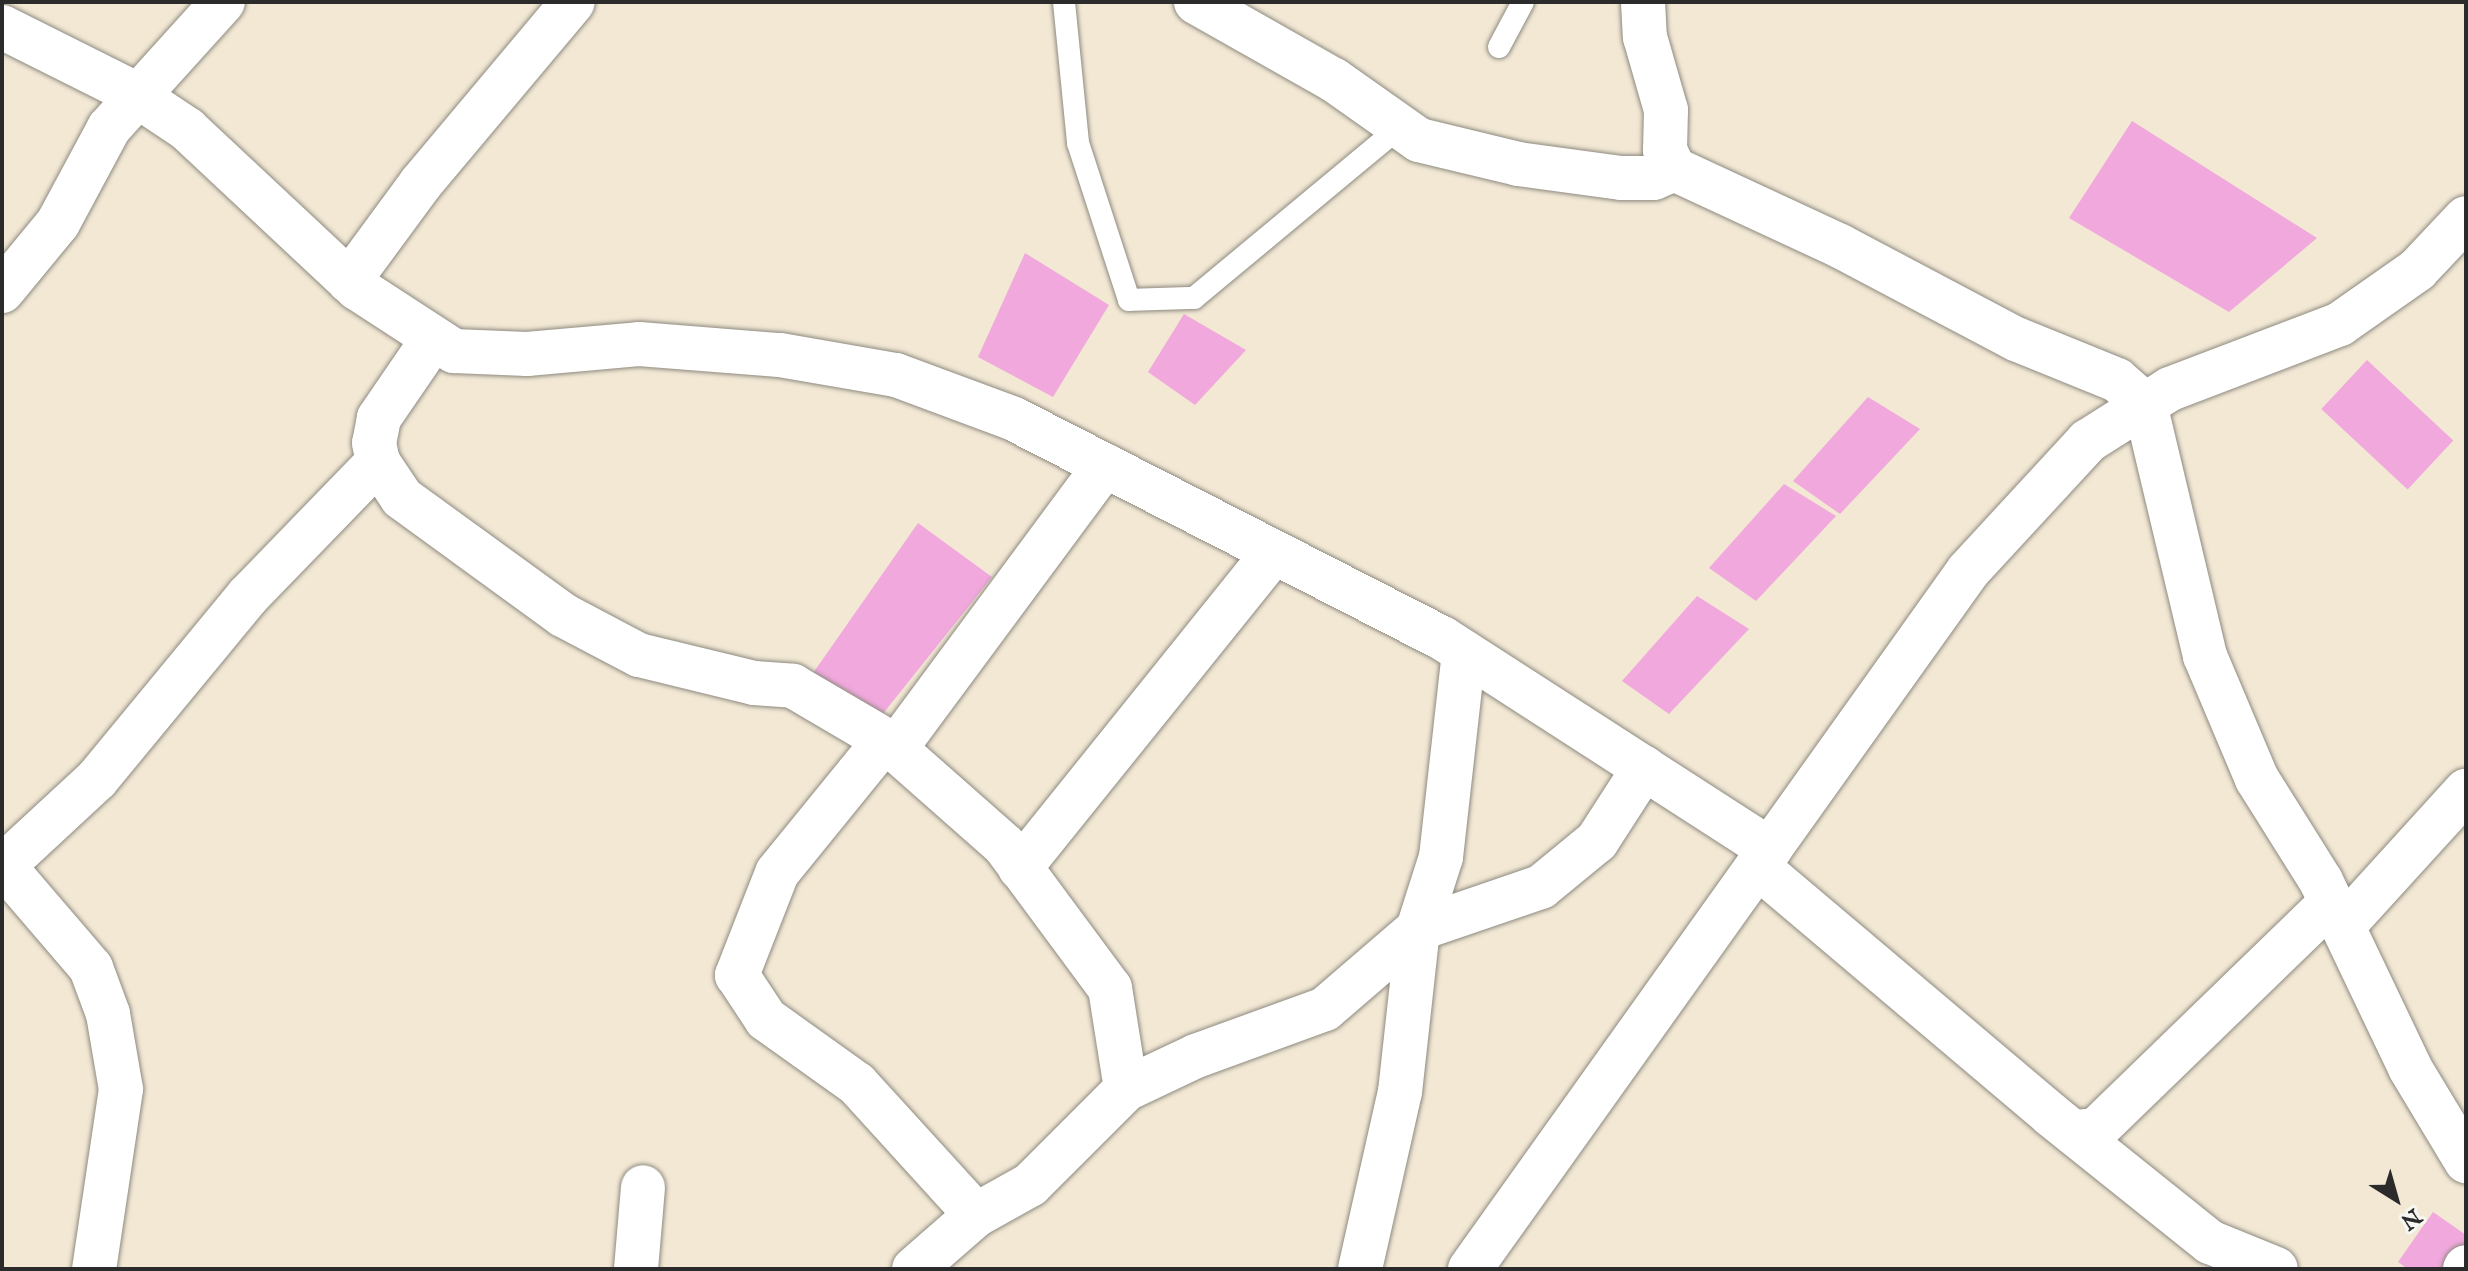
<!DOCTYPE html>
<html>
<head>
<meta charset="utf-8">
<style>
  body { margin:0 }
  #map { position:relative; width:2468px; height:1271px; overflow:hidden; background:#f2e8d4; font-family:"IM FELL English",serif }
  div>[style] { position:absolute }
  .building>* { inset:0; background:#f1a8dd; transform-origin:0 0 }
  .roads { filter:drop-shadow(0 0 2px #8e8a80) drop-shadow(0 0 2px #8e8a80) }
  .service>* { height:22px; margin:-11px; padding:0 11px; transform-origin:11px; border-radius:11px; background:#fff }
  .minor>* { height:44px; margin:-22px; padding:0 22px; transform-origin:22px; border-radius:22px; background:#fff }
  .tertiary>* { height:44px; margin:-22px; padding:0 22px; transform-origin:22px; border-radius:22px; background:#fff }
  span { translate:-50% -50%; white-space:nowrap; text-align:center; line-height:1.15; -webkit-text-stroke:8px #f6f6f2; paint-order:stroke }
  .frame { position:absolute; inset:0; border:4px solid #2b2b2b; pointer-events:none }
  .north { position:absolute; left:2356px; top:1159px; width:80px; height:80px; -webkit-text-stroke:6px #f6f6f2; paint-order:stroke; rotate:143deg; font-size:22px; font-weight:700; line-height:32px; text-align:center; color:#2b2b2b }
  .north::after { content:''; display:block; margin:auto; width:28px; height:36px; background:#2b2b2b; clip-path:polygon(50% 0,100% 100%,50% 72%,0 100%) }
</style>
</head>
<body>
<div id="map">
  <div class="building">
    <div style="clip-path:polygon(2132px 121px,2317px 238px,2229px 312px,2069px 218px)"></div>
    <div style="clip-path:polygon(1025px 253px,1109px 305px,1053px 397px,978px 357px)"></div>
    <div style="clip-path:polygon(1184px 314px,1246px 350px,1195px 405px,1148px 372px)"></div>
    <div style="left:2367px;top:360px;width:118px;height:67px;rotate:43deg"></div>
    <div style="clip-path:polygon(1868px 397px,1920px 429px,1840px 514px,1793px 481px)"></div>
    <div style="clip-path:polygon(1784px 484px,1836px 516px,1756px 601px,1709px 568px)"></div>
    <div style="clip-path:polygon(918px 523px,992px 577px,870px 730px,811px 676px)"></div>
    <div style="clip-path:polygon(1697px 596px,1749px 629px,1669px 714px,1622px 681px)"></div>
    <div style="clip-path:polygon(2433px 1212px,2466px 1235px,2466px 1244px,2448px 1269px,2408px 1269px,2398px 1262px)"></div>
  </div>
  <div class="roads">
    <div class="service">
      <div style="left:1064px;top:2px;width:142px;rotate:84.3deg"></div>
      <div style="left:1078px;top:143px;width:165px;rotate:72deg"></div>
      <div style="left:1129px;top:300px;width:65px;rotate:-1.8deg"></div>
      <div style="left:1194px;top:298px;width:268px;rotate:-39.7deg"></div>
      <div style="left:1499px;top:47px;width:51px;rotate:-61.9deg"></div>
    </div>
    <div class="minor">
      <div style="left:1196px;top:2px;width:159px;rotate:29.5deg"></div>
      <div style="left:1334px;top:80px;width:104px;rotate:35.2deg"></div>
      <div style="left:1419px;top:140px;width:102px;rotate:13.6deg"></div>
      <div style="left:1518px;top:164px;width:104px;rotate:7.7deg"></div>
      <div style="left:1621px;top:178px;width:33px"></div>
      <div style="left:1654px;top:178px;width:22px;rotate:-24deg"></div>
      <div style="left:1643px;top:2px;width:35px;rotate:87deg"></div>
      <div style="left:1645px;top:37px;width:76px;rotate:74deg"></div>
      <div style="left:1666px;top:110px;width:40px;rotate:91.4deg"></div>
      <div style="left:1665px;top:150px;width:21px;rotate:65deg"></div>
      <div style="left:1674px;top:169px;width:183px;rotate:24.9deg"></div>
      <div style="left:1840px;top:246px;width:199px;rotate:27.9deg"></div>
      <div style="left:2016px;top:339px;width:109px;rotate:22.1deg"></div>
      <div style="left:2117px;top:380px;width:37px;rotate:41deg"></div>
      <div style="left:2145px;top:404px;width:259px;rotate:76.6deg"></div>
      <div style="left:2205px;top:656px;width:134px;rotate:67.1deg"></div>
      <div style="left:2257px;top:779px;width:120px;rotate:57.9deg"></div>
      <div style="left:2321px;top:881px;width:207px;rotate:64.5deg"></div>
      <div style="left:2410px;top:1068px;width:109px;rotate:58.9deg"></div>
      <div style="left:2px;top:27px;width:143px;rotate:26.6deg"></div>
      <div style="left:130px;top:91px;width:69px;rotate:33.7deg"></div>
      <div style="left:187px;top:129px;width:233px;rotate:43.1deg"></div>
      <div style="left:357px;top:288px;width:116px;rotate:33deg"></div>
      <div style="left:454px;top:351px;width:73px;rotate:2.4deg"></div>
      <div style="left:527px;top:354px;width:112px;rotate:-5.1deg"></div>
      <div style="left:639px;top:344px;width:141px;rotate:4.5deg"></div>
      <div style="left:780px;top:355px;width:118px;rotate:9.8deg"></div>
      <div style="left:896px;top:375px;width:126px;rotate:20.4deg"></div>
      <div style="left:1014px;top:419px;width:481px;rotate:27.1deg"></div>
      <div style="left:1442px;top:638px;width:390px;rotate:32.8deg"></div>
      <div style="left:349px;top:281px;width:122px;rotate:-53.7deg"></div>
      <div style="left:421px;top:183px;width:236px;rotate:-50deg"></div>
      <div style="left:2px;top:291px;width:88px;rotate:-50.5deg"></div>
      <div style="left:58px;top:223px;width:108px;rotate:-61.8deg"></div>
      <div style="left:109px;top:128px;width:170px;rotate:-47.9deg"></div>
      <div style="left:433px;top:339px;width:96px;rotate:124.4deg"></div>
      <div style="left:379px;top:418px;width:25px;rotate:101deg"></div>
      <div style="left:374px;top:443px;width:19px;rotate:78deg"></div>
      <div style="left:378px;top:462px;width:43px;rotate:56.3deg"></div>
      <div style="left:402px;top:498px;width:199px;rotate:36deg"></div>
      <div style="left:563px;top:615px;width:86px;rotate:27.8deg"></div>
      <div style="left:639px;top:655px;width:118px;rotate:13.7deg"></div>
      <div style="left:754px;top:683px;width:39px;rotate:4deg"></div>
      <div style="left:793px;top:686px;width:107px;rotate:30.4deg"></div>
      <div style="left:885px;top:740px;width:159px;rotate:41.4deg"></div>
      <div style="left:1004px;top:845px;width:178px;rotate:53.5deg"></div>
      <div style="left:1110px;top:988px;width:102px;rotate:81deg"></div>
      <div style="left:885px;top:740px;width:171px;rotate:129.1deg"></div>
      <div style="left:777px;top:873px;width:110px;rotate:111.4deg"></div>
      <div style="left:737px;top:975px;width:53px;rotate:56.6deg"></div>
      <div style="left:766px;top:1019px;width:112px;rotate:35.5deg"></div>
      <div style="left:857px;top:1084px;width:177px;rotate:47.7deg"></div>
      <div style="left:895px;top:749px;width:353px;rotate:-53.5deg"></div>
      <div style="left:2px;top:861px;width:14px;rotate:-25deg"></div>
      <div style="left:15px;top:855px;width:112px;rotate:-42.8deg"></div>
      <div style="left:97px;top:779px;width:237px;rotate:-50.5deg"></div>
      <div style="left:248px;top:596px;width:187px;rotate:-45.9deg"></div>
      <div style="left:2px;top:864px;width:137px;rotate:49.4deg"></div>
      <div style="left:91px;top:968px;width:49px;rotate:69.7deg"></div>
      <div style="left:108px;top:1014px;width:76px;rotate:80.2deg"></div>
      <div style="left:121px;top:1089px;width:182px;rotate:98.5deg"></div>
      <div style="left:1758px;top:867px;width:382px;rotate:40.2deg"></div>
      <div style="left:2050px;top:1114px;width:205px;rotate:38.7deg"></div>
      <div style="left:2210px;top:1242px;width:71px;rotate:22.2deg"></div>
      <div style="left:1020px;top:868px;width:405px;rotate:-51.2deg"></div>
      <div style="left:2343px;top:926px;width:183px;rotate:-47.7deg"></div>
      <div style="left:2075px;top:1132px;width:21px;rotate:-5deg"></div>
      <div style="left:2096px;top:1130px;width:327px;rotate:-44.1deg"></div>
      <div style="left:636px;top:1269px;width:82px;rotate:-85.1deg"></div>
      <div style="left:914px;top:1269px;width:82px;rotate:-41.1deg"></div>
      <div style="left:976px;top:1215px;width:62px;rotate:-29.1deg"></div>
      <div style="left:1030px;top:1185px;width:136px;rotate:-45deg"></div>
      <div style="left:1126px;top:1089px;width:77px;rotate:-25.2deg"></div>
      <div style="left:1196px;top:1056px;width:137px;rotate:-20deg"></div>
      <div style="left:1325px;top:1009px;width:123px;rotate:-40.7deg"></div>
      <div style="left:1418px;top:929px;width:130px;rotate:-18.9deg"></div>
      <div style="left:1541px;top:887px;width:72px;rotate:-39.4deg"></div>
      <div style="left:1597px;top:841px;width:87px;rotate:-57.2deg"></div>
      <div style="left:1360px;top:1269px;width:181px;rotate:-77.3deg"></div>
      <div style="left:1400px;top:1092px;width:164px;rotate:-83.7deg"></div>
      <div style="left:1418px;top:929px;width:76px;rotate:-72.3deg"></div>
      <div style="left:1441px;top:857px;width:206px;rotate:-83.6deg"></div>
      <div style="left:2465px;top:1269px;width:2px;rotate:-63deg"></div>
    </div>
    <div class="tertiary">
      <div style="left:1470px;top:1269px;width:857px;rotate:-54.49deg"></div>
      <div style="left:1968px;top:571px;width:177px;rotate:-47.3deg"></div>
      <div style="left:2088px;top:441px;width:97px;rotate:-32.4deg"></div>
      <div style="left:2170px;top:389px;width:182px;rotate:-20.9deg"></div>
      <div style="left:2340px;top:324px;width:94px;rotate:-35deg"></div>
      <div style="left:2417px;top:270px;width:71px;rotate:-46.7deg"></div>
    </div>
  </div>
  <div class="frame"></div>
  <div class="north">N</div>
</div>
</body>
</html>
